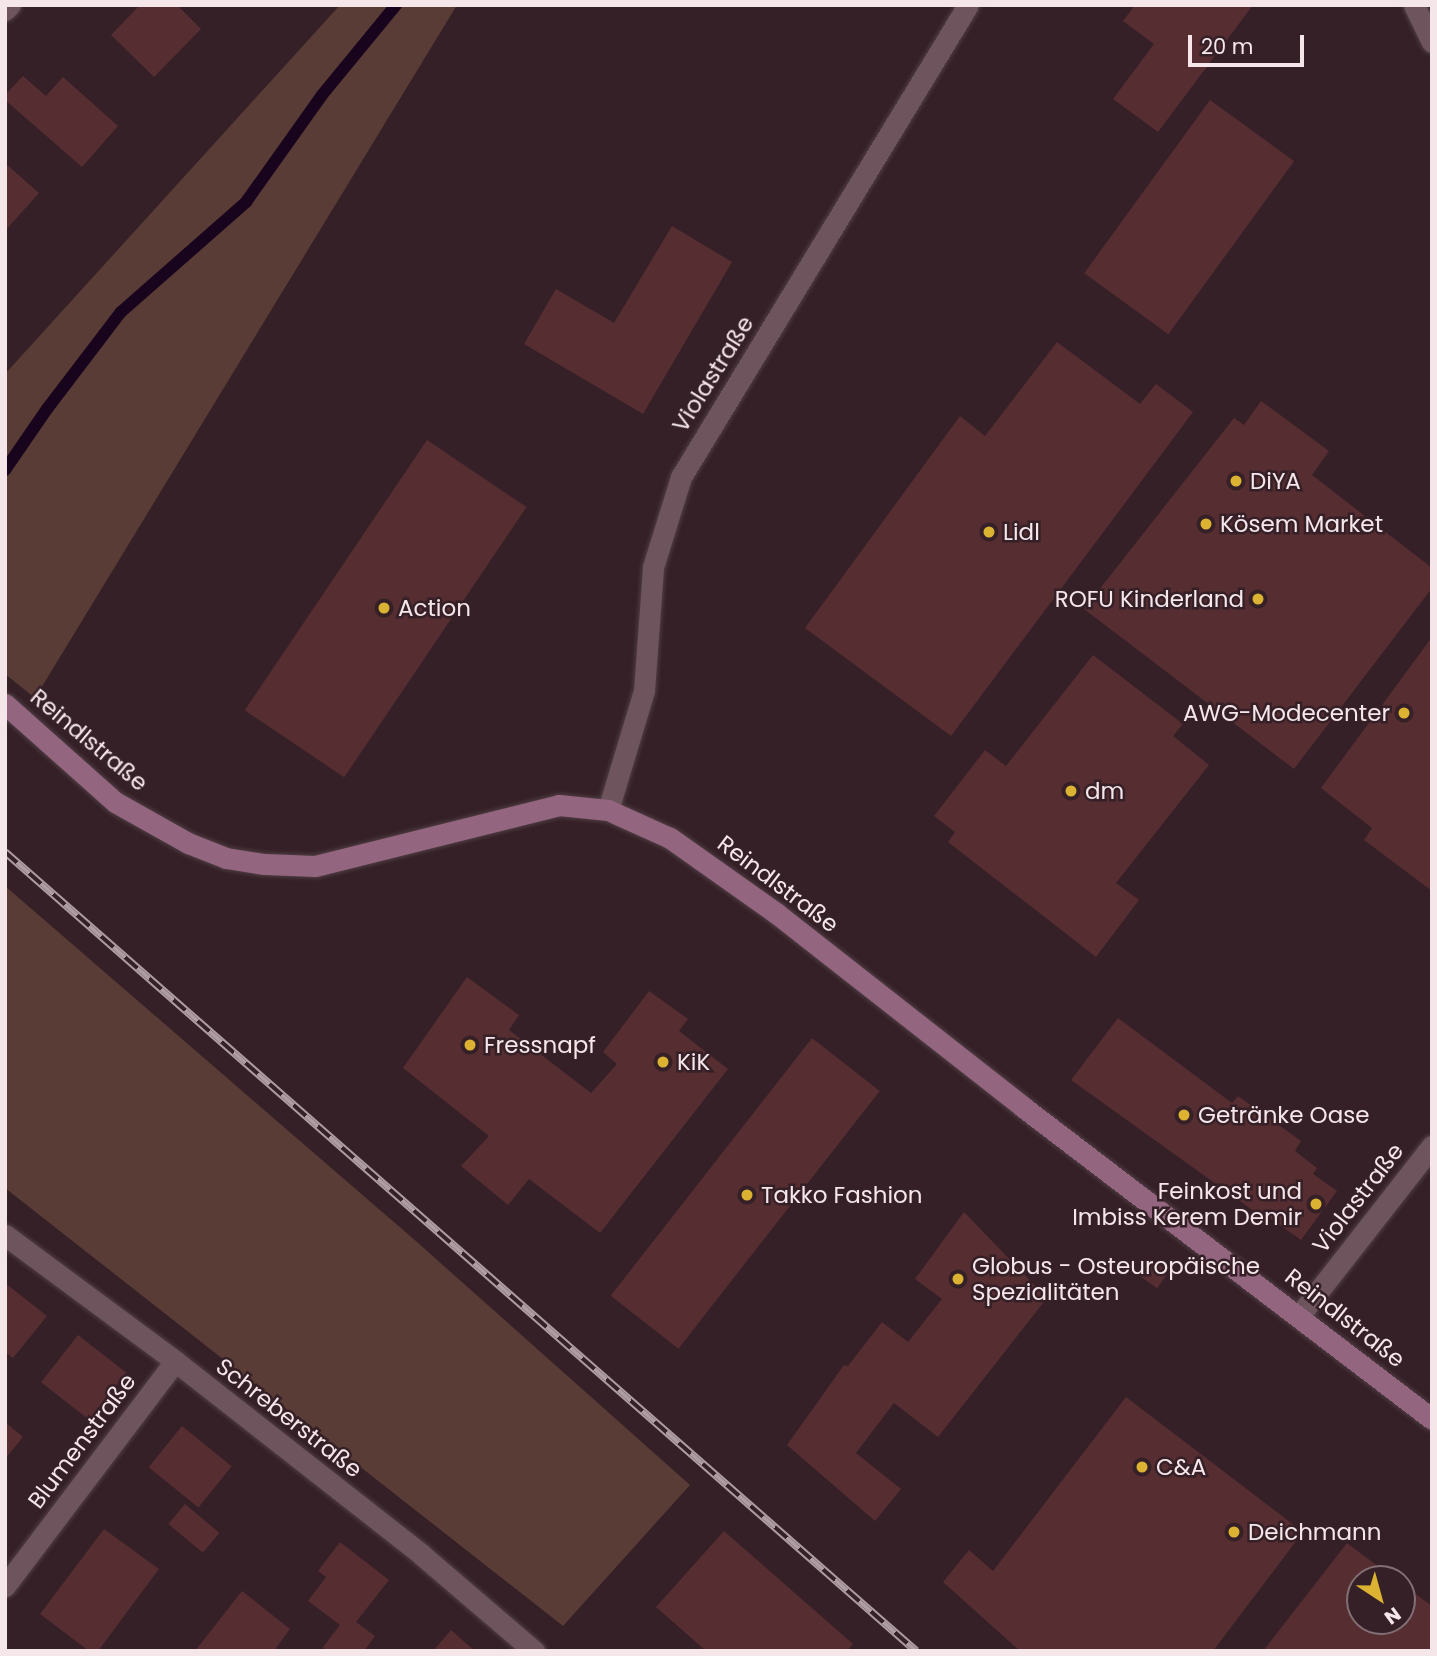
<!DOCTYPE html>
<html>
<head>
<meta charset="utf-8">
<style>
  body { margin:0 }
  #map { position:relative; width:1437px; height:1656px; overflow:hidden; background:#352027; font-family:Poppins,sans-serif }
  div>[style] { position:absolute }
  .green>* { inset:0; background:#593c35 }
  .stream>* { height:12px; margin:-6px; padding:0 6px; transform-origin:6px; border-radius:6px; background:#19041e }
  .building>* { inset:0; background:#562d31; transform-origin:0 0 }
  .roads { filter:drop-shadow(0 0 2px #503e44) drop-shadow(0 0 2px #503e44) }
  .street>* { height:21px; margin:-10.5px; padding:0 10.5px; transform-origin:10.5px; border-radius:10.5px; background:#6e555d }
  .secondary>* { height:21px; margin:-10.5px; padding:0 10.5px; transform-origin:10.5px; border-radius:10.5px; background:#93657f }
  .rail>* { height:8px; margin-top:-4px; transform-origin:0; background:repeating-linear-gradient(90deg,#352027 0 16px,#ad9ca1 0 32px); box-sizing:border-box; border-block:2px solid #ad9ca1 }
  .dots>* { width:19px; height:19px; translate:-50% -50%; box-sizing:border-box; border:4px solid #352027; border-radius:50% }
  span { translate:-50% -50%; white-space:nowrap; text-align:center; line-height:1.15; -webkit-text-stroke:5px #352027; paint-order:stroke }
  .street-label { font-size:23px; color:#f5e6ea }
  .poi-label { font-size:23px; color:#f5e6ea }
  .left { translate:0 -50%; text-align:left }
  .right { translate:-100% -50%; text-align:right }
  .frame { position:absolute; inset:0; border:7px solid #f5e6ea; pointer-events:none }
  .north { position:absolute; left:1346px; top:1565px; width:70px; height:70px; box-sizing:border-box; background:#352027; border:2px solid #826f75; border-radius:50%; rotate:144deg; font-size:19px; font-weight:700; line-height:28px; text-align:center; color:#f5e6ea }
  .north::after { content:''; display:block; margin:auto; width:24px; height:32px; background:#dcb233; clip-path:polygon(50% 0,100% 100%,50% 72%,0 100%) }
  .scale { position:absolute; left:1188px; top:35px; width:116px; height:32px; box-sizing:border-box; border:4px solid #f5e6ea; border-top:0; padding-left:9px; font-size:21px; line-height:24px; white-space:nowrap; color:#f5e6ea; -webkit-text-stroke:5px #352027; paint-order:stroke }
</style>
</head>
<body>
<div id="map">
  <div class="green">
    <div style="clip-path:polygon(340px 5px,457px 5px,35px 698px,5px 674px,5px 374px)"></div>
    <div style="clip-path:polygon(5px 886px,417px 1242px,690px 1485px,563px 1626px,5px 1188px)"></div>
  </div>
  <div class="stream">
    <div style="left:5px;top:470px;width:74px;rotate:-55.5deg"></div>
    <div style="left:47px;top:409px;width:122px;rotate:-52.7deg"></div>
    <div style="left:121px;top:312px;width:167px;rotate:-41.3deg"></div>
    <div style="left:246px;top:202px;width:131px;rotate:-54.6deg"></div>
    <div style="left:322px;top:95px;width:117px;rotate:-50.6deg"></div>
  </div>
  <div class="building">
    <div style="clip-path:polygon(140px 5px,177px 5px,201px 29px,154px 77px,111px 35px)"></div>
    <div style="clip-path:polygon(1135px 5px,1253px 5px,1158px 132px,1113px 99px,1154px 44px,1123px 21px)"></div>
    <div style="clip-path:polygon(23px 76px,46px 96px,63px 77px,118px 126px,82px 167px,5px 100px,5px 95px)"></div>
    <div style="left:1210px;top:100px;width:104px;height:214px;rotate:36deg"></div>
    <div style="clip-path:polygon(5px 163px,39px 193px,5px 231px)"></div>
    <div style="clip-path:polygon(672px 226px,732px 262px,643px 414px,524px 344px,556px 289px,614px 323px)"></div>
    <div style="clip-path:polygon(1057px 342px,1140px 404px,1156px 384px,1193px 412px,951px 736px,805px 628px,960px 416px,985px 436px)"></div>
    <div style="clip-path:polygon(1261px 401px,1329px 451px,1312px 475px,1432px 568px,1432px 588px,1294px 769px,1084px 609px,1234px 418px,1244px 425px)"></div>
    <div style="left:427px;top:440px;width:120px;height:326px;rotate:34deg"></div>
    <div style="clip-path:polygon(1432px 637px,1432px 891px,1364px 840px,1372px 828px,1321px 788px)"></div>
    <div style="clip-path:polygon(1093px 655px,1183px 724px,1173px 736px,1209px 765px,1116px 883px,1139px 900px,1096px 957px,948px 842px,955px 832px,934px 816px,985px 750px,1006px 766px)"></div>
    <div style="clip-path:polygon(467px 977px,519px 1015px,509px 1030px,591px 1093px,617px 1064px,603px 1052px,649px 991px,688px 1019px,679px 1031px,728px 1069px,600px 1233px,529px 1179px,508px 1205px,461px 1166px,489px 1136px,403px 1068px)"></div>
    <div style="clip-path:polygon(1118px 1018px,1232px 1103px,1238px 1096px,1301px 1141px,1295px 1151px,1317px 1168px,1313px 1174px,1337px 1191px,1301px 1240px,1264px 1214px,1262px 1217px,1071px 1080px)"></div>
    <div style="left:812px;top:1038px;width:86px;height:327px;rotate:38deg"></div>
    <div style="clip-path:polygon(964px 1212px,1047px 1298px,938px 1437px,894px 1403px,856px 1453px,901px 1489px,875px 1521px,787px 1445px,844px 1365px,848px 1366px,882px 1322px,908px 1342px,942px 1299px,915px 1279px)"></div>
    <div style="left:1149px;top:1258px;width:24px;height:20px;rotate:35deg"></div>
    <div style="clip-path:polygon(5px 1283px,47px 1316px,13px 1358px,5px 1352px)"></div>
    <div style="left:78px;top:1335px;width:61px;height:60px;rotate:38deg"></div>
    <div style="clip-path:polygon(1126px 1397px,1303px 1532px,1213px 1651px,1020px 1651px,943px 1582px,969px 1550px,993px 1571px)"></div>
    <div style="clip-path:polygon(5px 1422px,23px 1437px,5px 1459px)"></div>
    <div style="left:182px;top:1426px;width:64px;height:53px;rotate:39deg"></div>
    <div style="left:185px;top:1504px;width:45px;height:26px;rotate:40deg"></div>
    <div style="clip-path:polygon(104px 1529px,159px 1569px,98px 1651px,89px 1651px,40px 1614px)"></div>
    <div style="clip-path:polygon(724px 1531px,853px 1644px,847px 1651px,706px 1651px,656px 1607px)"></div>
    <div style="clip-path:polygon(340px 1542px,389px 1580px,356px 1622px,375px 1636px,364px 1651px,327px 1651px,323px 1647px,340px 1625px,308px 1601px,326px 1577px,318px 1571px)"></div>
    <div style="clip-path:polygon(1347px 1543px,1395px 1579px,1360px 1579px,1360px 1621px,1402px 1621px,1402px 1584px,1432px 1606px,1432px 1651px,1263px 1651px)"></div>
    <div style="clip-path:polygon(242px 1591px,290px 1629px,274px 1651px,195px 1651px)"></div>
    <div style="clip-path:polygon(451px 1630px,475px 1651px,433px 1651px)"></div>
  </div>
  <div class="roads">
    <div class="street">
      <div style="left:1414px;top:5px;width:41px;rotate:64.1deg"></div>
      <div style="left:5px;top:10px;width:7px;rotate:-45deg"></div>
      <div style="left:608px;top:810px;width:124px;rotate:-73.2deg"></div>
      <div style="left:644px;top:691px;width:124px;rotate:-85.8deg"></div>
      <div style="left:653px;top:567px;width:94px;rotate:-72.7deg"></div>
      <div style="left:681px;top:477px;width:552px;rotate:-58.7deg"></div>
      <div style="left:5px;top:1235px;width:212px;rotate:36.5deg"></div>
      <div style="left:175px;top:1361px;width:314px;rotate:38.1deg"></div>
      <div style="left:422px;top:1555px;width:148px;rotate:40.6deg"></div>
      <div style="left:1299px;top:1316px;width:216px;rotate:-52deg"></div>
      <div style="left:5px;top:1586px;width:282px;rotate:-52.9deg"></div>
    </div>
    <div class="secondary">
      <div style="left:5px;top:704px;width:147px;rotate:41.7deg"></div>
      <div style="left:115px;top:802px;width:84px;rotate:29.3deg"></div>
      <div style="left:188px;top:843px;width:41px;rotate:21.5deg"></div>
      <div style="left:226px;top:858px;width:39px;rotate:9deg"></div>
      <div style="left:265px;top:864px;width:50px;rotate:2.3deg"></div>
      <div style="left:315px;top:866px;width:252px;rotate:-14deg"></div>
      <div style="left:559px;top:805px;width:49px;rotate:5.8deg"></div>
      <div style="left:608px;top:810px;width:68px;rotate:24.3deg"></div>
      <div style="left:670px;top:838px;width:130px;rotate:35.3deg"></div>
      <div style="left:776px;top:913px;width:314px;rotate:38.1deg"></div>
      <div style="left:1023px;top:1107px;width:514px;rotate:37.34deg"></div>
    </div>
  </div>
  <div class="rail">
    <div style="left:5px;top:852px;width:1212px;rotate:41.25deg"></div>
  </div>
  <div class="dots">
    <div style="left:1236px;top:481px;background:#dcb233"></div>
    <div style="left:1206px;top:524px;background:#dcb233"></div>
    <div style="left:989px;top:532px;background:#dcb233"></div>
    <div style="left:1258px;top:599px;background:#dcb233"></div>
    <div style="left:384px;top:608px;background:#dcb233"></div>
    <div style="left:1404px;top:713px;background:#dcb233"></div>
    <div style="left:1071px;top:791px;background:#dcb233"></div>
    <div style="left:470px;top:1045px;background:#dcb233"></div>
    <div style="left:663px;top:1062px;background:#dcb233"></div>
    <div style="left:1184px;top:1115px;background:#dcb233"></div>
    <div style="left:747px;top:1195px;background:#dcb233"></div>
    <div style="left:1316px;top:1204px;background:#dcb233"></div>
    <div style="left:958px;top:1279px;background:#dcb233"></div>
    <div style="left:1142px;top:1467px;background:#dcb233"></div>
    <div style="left:1234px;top:1532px;background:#dcb233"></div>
  </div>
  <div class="street-label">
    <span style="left:713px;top:374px;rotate:-58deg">Violastraße</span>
    <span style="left:89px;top:740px;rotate:40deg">Reindlstraße</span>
    <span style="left:778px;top:884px;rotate:37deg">Reindlstraße</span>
    <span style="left:1358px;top:1198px;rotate:-52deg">Violastraße</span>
    <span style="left:1345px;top:1318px;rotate:38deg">Reindlstraße</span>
    <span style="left:289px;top:1418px;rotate:38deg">Schreberstraße</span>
    <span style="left:82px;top:1441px;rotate:-53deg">Blumenstraße</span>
  </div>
  <div class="poi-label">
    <span class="left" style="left:1250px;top:481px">DiYA</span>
    <span class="left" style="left:1220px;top:524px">Kösem Market</span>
    <span class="left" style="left:1003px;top:532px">Lidl</span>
    <span class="right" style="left:1244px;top:599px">ROFU Kinderland</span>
    <span class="left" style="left:398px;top:608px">Action</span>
    <span class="right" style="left:1390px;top:713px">AWG-Modecenter</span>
    <span class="left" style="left:1085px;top:791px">dm</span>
    <span class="left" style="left:484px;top:1045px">Fressnapf</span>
    <span class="left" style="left:677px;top:1062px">KiK</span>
    <span class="left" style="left:1198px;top:1115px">Getränke Oase</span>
    <span class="right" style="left:1302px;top:1204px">Feinkost und<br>Imbiss Kerem Demir</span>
    <span class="left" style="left:761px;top:1195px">Takko Fashion</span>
    <span class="left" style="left:972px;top:1279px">Globus - Osteuropäische<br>Spezialitäten</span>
    <span class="left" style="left:1156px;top:1467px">C&amp;A</span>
    <span class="left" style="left:1248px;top:1532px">Deichmann</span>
  </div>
  <div class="frame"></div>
  <div class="north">N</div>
  <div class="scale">20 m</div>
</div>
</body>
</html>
